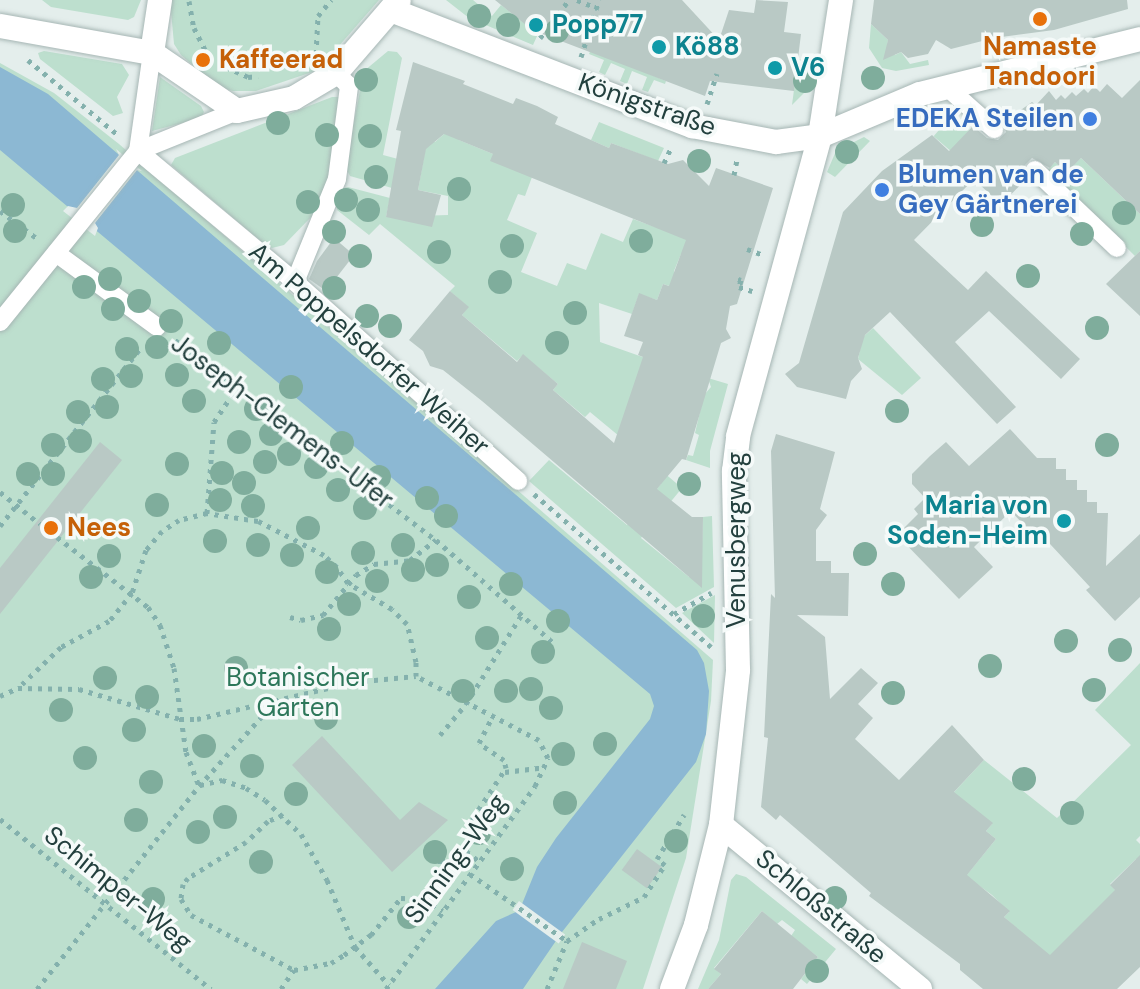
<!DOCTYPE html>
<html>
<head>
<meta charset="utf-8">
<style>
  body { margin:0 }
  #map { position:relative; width:1140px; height:989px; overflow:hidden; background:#e4eeec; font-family:"DM Sans",sans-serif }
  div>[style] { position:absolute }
  .green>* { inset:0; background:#bddfce; transform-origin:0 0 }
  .water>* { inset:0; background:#8cb8d3 }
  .pier>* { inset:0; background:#e4eeec; transform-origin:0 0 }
  .building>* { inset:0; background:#b9c9c5; transform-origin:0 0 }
  .path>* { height:5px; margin-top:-2.5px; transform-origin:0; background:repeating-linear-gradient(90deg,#84b1ad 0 4px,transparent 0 10px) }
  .roads { filter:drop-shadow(0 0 2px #a6b6b4) drop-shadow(0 0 2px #a6b6b4) }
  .lane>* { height:18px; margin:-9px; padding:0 9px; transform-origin:9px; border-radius:9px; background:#fff }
  .street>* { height:24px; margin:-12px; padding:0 12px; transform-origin:12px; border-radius:12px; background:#fff }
  .trees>* { width:24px; height:24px; margin:-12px; border-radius:50%; background:#7fad9c }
  .dots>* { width:22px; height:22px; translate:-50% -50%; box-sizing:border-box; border:4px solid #f5faf9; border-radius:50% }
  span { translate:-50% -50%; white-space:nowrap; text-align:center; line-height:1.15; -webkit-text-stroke:7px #f5faf9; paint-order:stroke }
  .culture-label { font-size:26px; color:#0d838f; font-weight:700 }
  .left { translate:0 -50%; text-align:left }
  .right { translate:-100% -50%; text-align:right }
  .food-label { font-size:26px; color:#c56008; font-weight:700 }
  .street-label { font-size:26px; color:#23403e }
  .shop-label { font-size:26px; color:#366cbe; font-weight:700 }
  .park-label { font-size:26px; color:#2d775a }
</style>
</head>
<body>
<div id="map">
  <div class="green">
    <div style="clip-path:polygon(42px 0,141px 0,134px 17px,128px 20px,51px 7px)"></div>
    <div style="clip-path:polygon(170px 0,379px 0,318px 70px,256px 91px,233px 91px,218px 87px,181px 55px,174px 44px)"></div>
    <div style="clip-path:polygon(446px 0,473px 0,492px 16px,501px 5px,538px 34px,533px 45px,469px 18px)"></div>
    <div style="clip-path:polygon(871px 24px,888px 40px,887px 47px,895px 55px,901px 52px,910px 64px,928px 60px,929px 65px,896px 71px,882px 68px,869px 48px)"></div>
    <div style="clip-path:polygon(597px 34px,596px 52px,666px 81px,665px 84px,654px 80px,648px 92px,642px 90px,647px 77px,632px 71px,627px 84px,620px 81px,625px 69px,611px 63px,605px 75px,599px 72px,604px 60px,589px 54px)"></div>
    <div style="clip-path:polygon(44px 51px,122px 64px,129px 75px,117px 97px,123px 113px,113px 116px,40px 59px,38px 53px)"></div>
    <div style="clip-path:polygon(388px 51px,397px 52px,402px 58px,383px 155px,398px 159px,392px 188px,350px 176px,345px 166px,364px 71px)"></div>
    <div style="clip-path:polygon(798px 59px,819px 62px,810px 87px,792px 105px)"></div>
    <div style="clip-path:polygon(0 63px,54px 93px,119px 144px,713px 660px,711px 701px,686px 858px,643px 989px,0 989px)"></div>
    <div style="clip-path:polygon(160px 77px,201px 106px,204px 112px,201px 118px,152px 131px)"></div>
    <div style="clip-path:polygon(332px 97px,340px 97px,335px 160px,314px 214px,284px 245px,272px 248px,264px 244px,171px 165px,175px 158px)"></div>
    <div style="left:952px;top:115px;width:23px;height:28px;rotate:41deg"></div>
    <div style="clip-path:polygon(599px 122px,664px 148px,658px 161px,611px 143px,609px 148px,591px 140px)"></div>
    <div style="clip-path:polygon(444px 128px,456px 132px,459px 140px,493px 154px,532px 177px,525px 196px,518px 194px,507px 220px,537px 233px,521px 272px,557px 286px,567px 263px,586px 270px,601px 233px,623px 242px,633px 219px,655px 227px,708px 223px,681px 254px,674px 271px,679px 289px,663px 284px,657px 300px,639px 294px,632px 314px,599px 303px,600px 342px,654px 361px,625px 441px,590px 412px,585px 417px,553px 390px,558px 384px,523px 355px,517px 361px,462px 315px,468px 307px,450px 291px,455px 286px,380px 224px,369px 235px,337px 210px,339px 189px,348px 187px,390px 198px,386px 217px,448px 215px,448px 196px,418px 190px,427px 140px,435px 142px,444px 134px)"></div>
    <div style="clip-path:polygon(864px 137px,870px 141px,835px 177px,827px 172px,836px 151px)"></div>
    <div style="clip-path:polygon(1081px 158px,1140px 214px,1140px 251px,1135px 256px,1048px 170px,1055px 162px,1066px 172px)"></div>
    <div style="clip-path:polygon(873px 328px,921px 378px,902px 395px,858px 359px,863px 337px)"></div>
    <div style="clip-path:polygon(708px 378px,728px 384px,710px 451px,710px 468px,686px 460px,688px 455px,693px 456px,699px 435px,695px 433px,699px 416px,704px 395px,711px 387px)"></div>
    <div style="clip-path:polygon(631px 445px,682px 488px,641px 538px,689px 577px,701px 572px,703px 517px,712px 516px,714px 587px,676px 608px,529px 481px,549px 460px,627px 525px,661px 484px)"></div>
    <div style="clip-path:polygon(715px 595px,714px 643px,682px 613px)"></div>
    <div style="clip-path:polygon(1140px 663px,1140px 836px,1136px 840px,1140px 844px,1140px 862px,1136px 859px,1110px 884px,1116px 891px,1070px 975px,1004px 917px,1009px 912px,992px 895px,966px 876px,996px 839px,986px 831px,992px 824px,916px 833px,984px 760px,1057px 818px,1131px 745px,1095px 710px)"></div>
    <div style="clip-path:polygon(736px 874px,746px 877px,836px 949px,807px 984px,801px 979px,818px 957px,791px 936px,795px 930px,782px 920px,777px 924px,762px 911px,714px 968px,721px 974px,708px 989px,698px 989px,719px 940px,731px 880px)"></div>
  </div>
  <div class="water">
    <div style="clip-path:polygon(0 67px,48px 94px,697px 650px,704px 663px,709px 691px,706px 734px,696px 762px,562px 932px,523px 989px,435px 989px,496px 921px,516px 912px,522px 904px,537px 867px,556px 838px,650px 719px,654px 706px,650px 694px,0 150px)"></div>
  </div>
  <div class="pier">
    <div style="clip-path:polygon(116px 149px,142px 171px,137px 170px,95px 223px,98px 228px,95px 236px,63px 211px,68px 206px,77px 208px,119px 155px)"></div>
    <div style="left:519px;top:901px;width:57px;height:11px;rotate:36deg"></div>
  </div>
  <div class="building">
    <div style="clip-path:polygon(495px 0,682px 0,719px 40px,729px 10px,754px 13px,756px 0,788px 2px,784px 32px,801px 34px,794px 91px,710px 81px,705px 96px,532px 30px)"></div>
    <div style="clip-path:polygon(874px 0,1127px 0,1128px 9px,1054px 30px,994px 38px,951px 49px,936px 40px,928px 54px,908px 58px,901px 52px,883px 60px,888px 40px,871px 24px)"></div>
    <div style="clip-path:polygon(413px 62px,465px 81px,463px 84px,513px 104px,516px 98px,537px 106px,558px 117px,555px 124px,609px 148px,611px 143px,668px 164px,683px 160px,709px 186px,716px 168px,773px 188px,737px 304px,730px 306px,726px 329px,731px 338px,721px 343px,686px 460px,682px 459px,657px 489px,692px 517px,703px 517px,702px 588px,482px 401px,443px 370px,430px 366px,423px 351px,409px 340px,450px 291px,469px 307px,462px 315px,517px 362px,523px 354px,558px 384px,553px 390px,614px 443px,643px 357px,638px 355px,643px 342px,624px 336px,639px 293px,657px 300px,663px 284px,669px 286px,686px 240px,490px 161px,493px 154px,444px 134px,426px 149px,418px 190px,441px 195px,432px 227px,386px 217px,401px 131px,396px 130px)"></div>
    <div style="clip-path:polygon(1140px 80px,1140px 214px,1081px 158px,1066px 173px,1055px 162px,1050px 168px,1032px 158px,1024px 166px,1027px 178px,1001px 205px,974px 179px,914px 240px,968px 290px,986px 271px,1080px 359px,1061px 379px,989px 311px,955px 342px,1016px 407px,997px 424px,890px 312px,865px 335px,858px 358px,862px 369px,851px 381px,846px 399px,797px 387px,785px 374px,799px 363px,843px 212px,882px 171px,932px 135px,949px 151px,973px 126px,987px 138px,998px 140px,1006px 132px,1000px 118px,1005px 113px,1018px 112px,1032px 102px,1036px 105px,1049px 91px,1056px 100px,1061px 95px,1065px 99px,1072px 92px,1076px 96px,1084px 89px,1088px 93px,1094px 86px,1100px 92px,1107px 84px,1122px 98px)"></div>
    <div style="clip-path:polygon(334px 238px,354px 255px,326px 291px,309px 279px,317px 261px)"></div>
    <div style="clip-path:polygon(1140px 251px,1140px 316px,1106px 284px)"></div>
    <div style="clip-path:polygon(1010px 429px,1037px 458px,1056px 458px,1056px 469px,1066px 469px,1066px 480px,1077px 480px,1077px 490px,1087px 490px,1087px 502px,1097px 502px,1097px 513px,1108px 513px,1106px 566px,1140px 534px,1140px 597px,1115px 621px,1086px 590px,1090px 587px,1037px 530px,1032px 534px,1011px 511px,974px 547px,993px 567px,959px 599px,897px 535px,918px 514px,914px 509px,925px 498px,912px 484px,912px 474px,930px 456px,946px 442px,969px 466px)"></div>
    <div style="clip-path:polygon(776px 434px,835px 452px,820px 509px,827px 515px,816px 530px,816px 561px,831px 561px,831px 573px,849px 573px,848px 616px,797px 615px,825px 637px,830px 699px,861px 668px,878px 683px,858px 704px,873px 718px,855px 739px,899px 780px,952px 725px,984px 760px,954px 792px,993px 823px,986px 831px,996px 839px,967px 875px,1010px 911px,1004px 917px,1050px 955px,1115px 890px,1110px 885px,1140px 855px,1140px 967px,1117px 989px,983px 989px,960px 970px,960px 964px,869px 896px,871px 893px,780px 815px,776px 820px,761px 807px,768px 738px,764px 737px,771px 594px,775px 598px,771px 451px)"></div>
    <div style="clip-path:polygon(100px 442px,122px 460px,0 614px,0 568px)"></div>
    <div style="clip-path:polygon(322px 736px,400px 820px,419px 802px,448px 820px,392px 872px,292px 765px)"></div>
    <div style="left:637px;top:849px;width:31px;height:26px;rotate:36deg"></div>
    <div style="clip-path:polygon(762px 911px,818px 957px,793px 989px,708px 989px,721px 974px,714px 969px)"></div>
    <div style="clip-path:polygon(582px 942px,627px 961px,616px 989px,563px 989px)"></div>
  </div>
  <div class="path">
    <div style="left:577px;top:0;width:22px;rotate:22deg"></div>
    <div style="left:189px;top:1px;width:27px;rotate:80deg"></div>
    <div style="left:194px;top:28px;width:35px;rotate:63deg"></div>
    <div style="left:540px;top:38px;width:48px;rotate:-52.7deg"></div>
    <div style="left:316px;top:54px;width:38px;rotate:-87deg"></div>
    <div style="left:318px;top:16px;width:21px;rotate:-51deg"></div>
    <div style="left:581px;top:57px;width:60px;rotate:-72.5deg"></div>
    <div style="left:28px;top:60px;width:117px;rotate:39.8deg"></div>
    <div style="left:226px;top:67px;width:24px;rotate:24deg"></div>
    <div style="left:248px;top:77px;width:10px;rotate:-6deg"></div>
    <div style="left:707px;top:104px;width:32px;rotate:-72deg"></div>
    <div style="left:664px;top:163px;width:19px;rotate:-65deg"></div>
    <div style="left:734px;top:175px;width:15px;rotate:-79deg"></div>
    <div style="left:0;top:211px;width:47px;rotate:36.4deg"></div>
    <div style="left:747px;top:249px;width:15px;rotate:20deg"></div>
    <div style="left:738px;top:279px;width:3px;rotate:18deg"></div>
    <div style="left:741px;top:280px;width:7px;rotate:106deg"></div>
    <div style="left:739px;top:287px;width:14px;rotate:17deg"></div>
    <div style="left:175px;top:340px;width:329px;rotate:37.5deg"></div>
    <div style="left:436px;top:540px;width:158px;rotate:41.2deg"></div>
    <div style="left:0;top:492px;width:51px;rotate:38.7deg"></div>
    <div style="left:534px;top:494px;width:234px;rotate:40.8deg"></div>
    <div style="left:207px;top:513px;width:91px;rotate:-85.6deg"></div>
    <div style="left:214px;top:422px;width:43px;rotate:-56.3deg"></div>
    <div style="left:0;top:526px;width:229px;rotate:-51.7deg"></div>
    <div style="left:57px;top:537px;width:115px;rotate:37.6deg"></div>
    <div style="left:148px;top:607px;width:22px;rotate:56deg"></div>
    <div style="left:160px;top:625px;width:45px;rotate:72deg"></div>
    <div style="left:174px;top:668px;width:85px;rotate:81.9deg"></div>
    <div style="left:186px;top:752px;width:36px;rotate:69deg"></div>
    <div style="left:674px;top:614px;width:43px;rotate:-29.6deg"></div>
    <div style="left:290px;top:617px;width:11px;rotate:15deg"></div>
    <div style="left:301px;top:620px;width:23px;rotate:-13deg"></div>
    <div style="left:323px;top:615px;width:52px;rotate:-50.5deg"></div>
    <div style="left:356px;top:575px;width:21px;rotate:-31deg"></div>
    <div style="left:374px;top:564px;width:36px;rotate:-6deg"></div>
    <div style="left:410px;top:560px;width:33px;rotate:-38deg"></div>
    <div style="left:0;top:696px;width:20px;rotate:-24deg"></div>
    <div style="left:18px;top:688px;width:61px;rotate:0.9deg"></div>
    <div style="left:79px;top:689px;width:105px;rotate:16.5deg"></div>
    <div style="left:180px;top:719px;width:17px"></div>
    <div style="left:197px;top:719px;width:161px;rotate:-13.3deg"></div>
    <div style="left:354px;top:682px;width:62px;rotate:-5.5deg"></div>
    <div style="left:416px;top:676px;width:14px;rotate:-90deg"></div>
    <div style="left:416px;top:662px;width:39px;rotate:-103deg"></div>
    <div style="left:407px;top:624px;width:21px;rotate:-135deg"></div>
    <div style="left:392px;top:609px;width:51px;rotate:-149.4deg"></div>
    <div style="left:348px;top:583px;width:19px;rotate:-125deg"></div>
    <div style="left:337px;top:567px;width:18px;rotate:-137deg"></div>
    <div style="left:324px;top:555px;width:74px;rotate:-152.7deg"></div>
    <div style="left:258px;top:521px;width:52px;rotate:-171.1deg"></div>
    <div style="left:207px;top:513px;width:29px;rotate:166deg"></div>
    <div style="left:179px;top:520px;width:20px;rotate:147deg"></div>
    <div style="left:162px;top:531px;width:25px;rotate:130deg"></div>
    <div style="left:146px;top:550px;width:45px;rotate:108deg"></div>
    <div style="left:132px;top:593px;width:36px;rotate:129deg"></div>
    <div style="left:109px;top:621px;width:55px;rotate:151.6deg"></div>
    <div style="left:61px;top:647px;width:59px;rotate:136.4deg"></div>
    <div style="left:440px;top:735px;width:40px;rotate:-50deg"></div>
    <div style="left:466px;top:704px;width:106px;rotate:-58.1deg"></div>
    <div style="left:505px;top:772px;width:41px;rotate:-7deg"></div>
    <div style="left:200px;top:785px;width:23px;rotate:-13deg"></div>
    <div style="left:222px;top:780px;width:25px;rotate:18deg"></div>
    <div style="left:246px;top:788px;width:22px;rotate:32deg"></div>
    <div style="left:265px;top:800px;width:50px;rotate:43.4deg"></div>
    <div style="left:301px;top:834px;width:53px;rotate:60.5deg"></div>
    <div style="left:327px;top:880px;width:73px;rotate:67.3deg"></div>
    <div style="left:355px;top:947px;width:51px;rotate:48.2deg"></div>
    <div style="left:283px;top:815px;width:16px;rotate:158deg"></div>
    <div style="left:268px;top:821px;width:30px;rotate:136deg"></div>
    <div style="left:246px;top:842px;width:68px;rotate:148.2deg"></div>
    <div style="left:188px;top:878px;width:8px;rotate:130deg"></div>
    <div style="left:183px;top:884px;width:15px;rotate:98deg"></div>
    <div style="left:181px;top:899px;width:19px;rotate:58deg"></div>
    <div style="left:191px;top:915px;width:117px;rotate:28.1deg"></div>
    <div style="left:294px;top:970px;width:38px;rotate:-11deg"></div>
    <div style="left:331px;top:963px;width:15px;rotate:-32deg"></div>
    <div style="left:344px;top:955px;width:34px;rotate:-37deg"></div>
    <div style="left:371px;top:935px;width:48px;rotate:-51deg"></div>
    <div style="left:401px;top:898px;width:23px;rotate:2deg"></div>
    <div style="left:424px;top:899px;width:22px;rotate:32deg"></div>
    <div style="left:0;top:819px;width:271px;rotate:38.9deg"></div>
    <div style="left:466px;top:851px;width:34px;rotate:-78deg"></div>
    <div style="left:473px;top:818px;width:60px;rotate:-56.6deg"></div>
    <div style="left:506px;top:768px;width:8px;rotate:-104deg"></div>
    <div style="left:504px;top:760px;width:30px;rotate:-146deg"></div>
    <div style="left:479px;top:743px;width:29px;rotate:-63deg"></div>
    <div style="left:470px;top:874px;width:118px;rotate:34.6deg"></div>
    <div style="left:429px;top:902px;width:45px;rotate:-74.4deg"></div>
    <div style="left:441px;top:859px;width:26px;rotate:-18deg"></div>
    <div style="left:466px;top:851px;width:16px;rotate:38deg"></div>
    <div style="left:37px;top:989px;width:260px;rotate:-51.4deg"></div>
    <div style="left:199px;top:786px;width:112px;rotate:-47.9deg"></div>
    <div style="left:281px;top:989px;width:23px;rotate:-56deg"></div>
    <div style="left:386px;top:989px;width:252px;rotate:-53.7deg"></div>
    <div style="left:535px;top:786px;width:31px;rotate:-65deg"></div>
    <div style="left:548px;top:758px;width:20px;rotate:-117deg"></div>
    <div style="left:539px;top:740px;width:139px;rotate:-152.5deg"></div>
    <div style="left:547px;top:989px;width:52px;rotate:-67.4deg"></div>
    <div style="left:567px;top:941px;width:39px;rotate:-35deg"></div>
    <div style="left:599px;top:919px;width:50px;rotate:-26.1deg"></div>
    <div style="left:644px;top:897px;width:38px;rotate:-57deg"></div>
    <div style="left:665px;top:865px;width:10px;rotate:-143deg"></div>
    <div style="left:657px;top:859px;width:52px;rotate:-58.5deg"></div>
  </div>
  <div class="roads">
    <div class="lane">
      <div style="left:948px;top:88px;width:62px;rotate:41.7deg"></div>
      <div style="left:138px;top:151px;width:204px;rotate:39.8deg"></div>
      <div style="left:295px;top:282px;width:299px;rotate:41.7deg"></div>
      <div style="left:138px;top:151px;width:99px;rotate:-81.9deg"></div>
      <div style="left:1035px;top:170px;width:113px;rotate:43.6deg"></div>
      <div style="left:56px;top:253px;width:125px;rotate:36.2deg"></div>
      <div style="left:295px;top:282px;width:111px;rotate:-67.8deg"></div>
      <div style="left:337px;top:179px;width:94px;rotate:-82.6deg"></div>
      <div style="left:349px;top:86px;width:18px;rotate:-135deg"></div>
      <div style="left:0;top:322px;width:220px;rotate:-51.1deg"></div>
      <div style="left:138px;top:151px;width:107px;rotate:-22deg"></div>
    </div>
    <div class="street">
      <div style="left:391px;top:10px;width:323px;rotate:21.1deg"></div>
      <div style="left:692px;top:126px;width:86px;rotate:10.8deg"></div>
      <div style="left:776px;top:142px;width:44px;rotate:-7.8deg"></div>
      <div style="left:820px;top:136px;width:108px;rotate:-22.8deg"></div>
      <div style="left:920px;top:94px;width:227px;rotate:-14deg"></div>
      <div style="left:0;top:26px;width:154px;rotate:10.1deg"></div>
      <div style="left:152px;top:53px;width:103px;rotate:34.3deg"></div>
      <div style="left:237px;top:111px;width:58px;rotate:-12.8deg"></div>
      <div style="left:294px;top:98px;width:49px;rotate:-30.8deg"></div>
      <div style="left:336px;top:73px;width:96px;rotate:-49.2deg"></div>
      <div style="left:152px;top:53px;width:54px;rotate:-81.4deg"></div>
      <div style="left:721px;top:825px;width:258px;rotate:39.5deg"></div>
      <div style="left:672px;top:989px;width:68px;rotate:-69.4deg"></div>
      <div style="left:696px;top:925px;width:103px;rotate:-76deg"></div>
      <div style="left:721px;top:825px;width:156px;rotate:-83.7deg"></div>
      <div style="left:738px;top:670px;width:199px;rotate:-91.2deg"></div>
      <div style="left:734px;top:471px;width:35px;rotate:-83deg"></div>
      <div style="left:738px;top:436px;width:311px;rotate:-74.7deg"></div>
      <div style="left:820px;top:136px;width:138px;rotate:-81.2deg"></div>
    </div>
  </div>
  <div class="trees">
    <div style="left:479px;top:16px"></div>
    <div style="left:508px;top:25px"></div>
    <div style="left:557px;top:31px"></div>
    <div style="left:873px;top:78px"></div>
    <div style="left:366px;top:80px"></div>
    <div style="left:805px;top:81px"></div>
    <div style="left:278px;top:123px"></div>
    <div style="left:327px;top:135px"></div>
    <div style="left:370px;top:136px"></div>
    <div style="left:847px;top:152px"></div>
    <div style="left:699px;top:161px"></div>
    <div style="left:376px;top:177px"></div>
    <div style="left:459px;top:189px"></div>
    <div style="left:346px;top:200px"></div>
    <div style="left:308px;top:202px"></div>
    <div style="left:13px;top:205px"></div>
    <div style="left:368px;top:210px"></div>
    <div style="left:1124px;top:213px"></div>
    <div style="left:982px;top:225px"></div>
    <div style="left:15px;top:231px"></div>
    <div style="left:334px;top:232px"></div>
    <div style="left:1082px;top:234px"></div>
    <div style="left:641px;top:241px"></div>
    <div style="left:512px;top:246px"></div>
    <div style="left:439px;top:252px"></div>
    <div style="left:360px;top:256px"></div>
    <div style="left:1028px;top:276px"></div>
    <div style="left:110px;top:279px"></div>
    <div style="left:500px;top:282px"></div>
    <div style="left:84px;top:287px"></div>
    <div style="left:334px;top:288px"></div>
    <div style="left:139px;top:301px"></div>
    <div style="left:113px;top:309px"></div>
    <div style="left:575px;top:313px"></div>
    <div style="left:367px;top:316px"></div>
    <div style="left:171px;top:321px"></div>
    <div style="left:390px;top:326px"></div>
    <div style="left:1097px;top:328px"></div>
    <div style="left:219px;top:343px"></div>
    <div style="left:557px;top:343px"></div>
    <div style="left:157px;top:347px"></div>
    <div style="left:127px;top:349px"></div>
    <div style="left:177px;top:375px"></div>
    <div style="left:131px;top:376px"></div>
    <div style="left:103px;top:379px"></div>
    <div style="left:291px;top:387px"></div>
    <div style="left:194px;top:401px"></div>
    <div style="left:107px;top:407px"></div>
    <div style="left:256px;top:409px"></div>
    <div style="left:897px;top:411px"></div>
    <div style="left:78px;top:412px"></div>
    <div style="left:271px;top:434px"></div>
    <div style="left:80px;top:441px"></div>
    <div style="left:239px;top:442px"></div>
    <div style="left:342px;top:443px"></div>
    <div style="left:53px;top:445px"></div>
    <div style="left:1107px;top:445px"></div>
    <div style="left:289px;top:454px"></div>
    <div style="left:265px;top:462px"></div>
    <div style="left:177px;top:464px"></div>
    <div style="left:316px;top:467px"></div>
    <div style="left:222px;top:473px"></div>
    <div style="left:28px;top:474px"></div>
    <div style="left:53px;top:474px"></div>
    <div style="left:379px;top:477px"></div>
    <div style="left:244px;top:483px"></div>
    <div style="left:689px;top:484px"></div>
    <div style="left:338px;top:490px"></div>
    <div style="left:427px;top:498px"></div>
    <div style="left:220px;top:500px"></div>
    <div style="left:157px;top:505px"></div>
    <div style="left:253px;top:506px"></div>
    <div style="left:365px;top:508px"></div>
    <div style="left:446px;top:516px"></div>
    <div style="left:308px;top:528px"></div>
    <div style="left:215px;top:541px"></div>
    <div style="left:258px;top:545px"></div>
    <div style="left:403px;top:545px"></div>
    <div style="left:363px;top:553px"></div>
    <div style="left:865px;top:554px"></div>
    <div style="left:292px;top:555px"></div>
    <div style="left:109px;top:556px"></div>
    <div style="left:437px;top:565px"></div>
    <div style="left:413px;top:570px"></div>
    <div style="left:327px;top:572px"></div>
    <div style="left:91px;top:577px"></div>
    <div style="left:377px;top:581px"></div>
    <div style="left:511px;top:584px"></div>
    <div style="left:893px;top:584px"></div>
    <div style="left:469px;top:597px"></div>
    <div style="left:349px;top:604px"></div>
    <div style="left:703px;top:616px"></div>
    <div style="left:558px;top:621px"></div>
    <div style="left:329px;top:629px"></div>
    <div style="left:487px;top:638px"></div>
    <div style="left:1066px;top:641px"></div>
    <div style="left:1120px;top:650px"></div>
    <div style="left:543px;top:652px"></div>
    <div style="left:990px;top:666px"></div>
    <div style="left:236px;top:668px"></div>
    <div style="left:105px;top:678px"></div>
    <div style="left:531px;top:689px"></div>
    <div style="left:1094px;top:690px"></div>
    <div style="left:463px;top:691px"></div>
    <div style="left:506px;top:691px"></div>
    <div style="left:893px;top:693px"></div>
    <div style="left:147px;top:697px"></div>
    <div style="left:551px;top:708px"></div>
    <div style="left:61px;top:710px"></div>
    <div style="left:326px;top:718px"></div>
    <div style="left:134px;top:730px"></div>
    <div style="left:605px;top:744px"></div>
    <div style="left:204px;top:746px"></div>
    <div style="left:563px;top:754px"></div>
    <div style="left:85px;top:758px"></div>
    <div style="left:252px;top:766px"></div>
    <div style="left:1024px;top:779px"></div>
    <div style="left:151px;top:782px"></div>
    <div style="left:296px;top:794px"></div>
    <div style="left:565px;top:803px"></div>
    <div style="left:1072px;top:813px"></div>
    <div style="left:225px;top:817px"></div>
    <div style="left:136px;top:820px"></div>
    <div style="left:198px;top:832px"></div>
    <div style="left:479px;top:833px"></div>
    <div style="left:676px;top:841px"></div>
    <div style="left:435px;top:852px"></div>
    <div style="left:261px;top:862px"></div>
    <div style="left:512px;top:869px"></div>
    <div style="left:835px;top:898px"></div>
    <div style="left:153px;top:899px"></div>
    <div style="left:409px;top:917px"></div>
    <div style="left:817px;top:971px"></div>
  </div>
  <div class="dots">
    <div style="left:1040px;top:19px;background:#e8710a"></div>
    <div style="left:536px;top:25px;background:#0f9aa8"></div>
    <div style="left:659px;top:47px;background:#0f9aa8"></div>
    <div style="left:203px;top:60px;background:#e8710a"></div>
    <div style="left:775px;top:68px;background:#0f9aa8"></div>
    <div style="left:1090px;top:119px;background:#3f7fe0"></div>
    <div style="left:882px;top:190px;background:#3f7fe0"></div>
    <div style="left:1064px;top:521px;background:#0f9aa8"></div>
    <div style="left:51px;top:528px;background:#e8710a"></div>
  </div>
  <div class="culture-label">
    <span class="left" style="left:552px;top:25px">Popp77</span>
    <span class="left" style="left:675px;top:47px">Kö88</span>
    <span class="left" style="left:791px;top:68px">V6</span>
    <span class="right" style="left:1048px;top:521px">Maria von<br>Soden-Heim</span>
  </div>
  <div class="food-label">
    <span style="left:1040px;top:62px">Namaste<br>Tandoori</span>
    <span class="left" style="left:219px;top:60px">Kaffeerad</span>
    <span class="left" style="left:67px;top:528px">Nees</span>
  </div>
  <div class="street-label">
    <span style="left:647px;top:105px;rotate:19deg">Königstraße</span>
    <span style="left:369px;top:349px;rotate:41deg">Am Poppelsdorfer Weiher</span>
    <span style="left:282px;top:422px;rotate:37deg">Joseph-Clemens-Ufer</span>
    <span style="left:737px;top:540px;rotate:-90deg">Venusbergweg</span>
    <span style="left:456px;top:859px;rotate:-54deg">Sinning-Weg</span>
    <span style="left:118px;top:889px;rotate:39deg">Schimper-Weg</span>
    <span style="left:821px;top:907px;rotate:40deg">Schloßstraße</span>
  </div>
  <div class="shop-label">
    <span class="right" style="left:1074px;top:119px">EDEKA Steilen</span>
    <span class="left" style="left:898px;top:190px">Blumen van de<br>Gey Gärtnerei</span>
  </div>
  <div class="park-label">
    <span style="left:298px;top:693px">Botanischer<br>Garten</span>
  </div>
</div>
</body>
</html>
